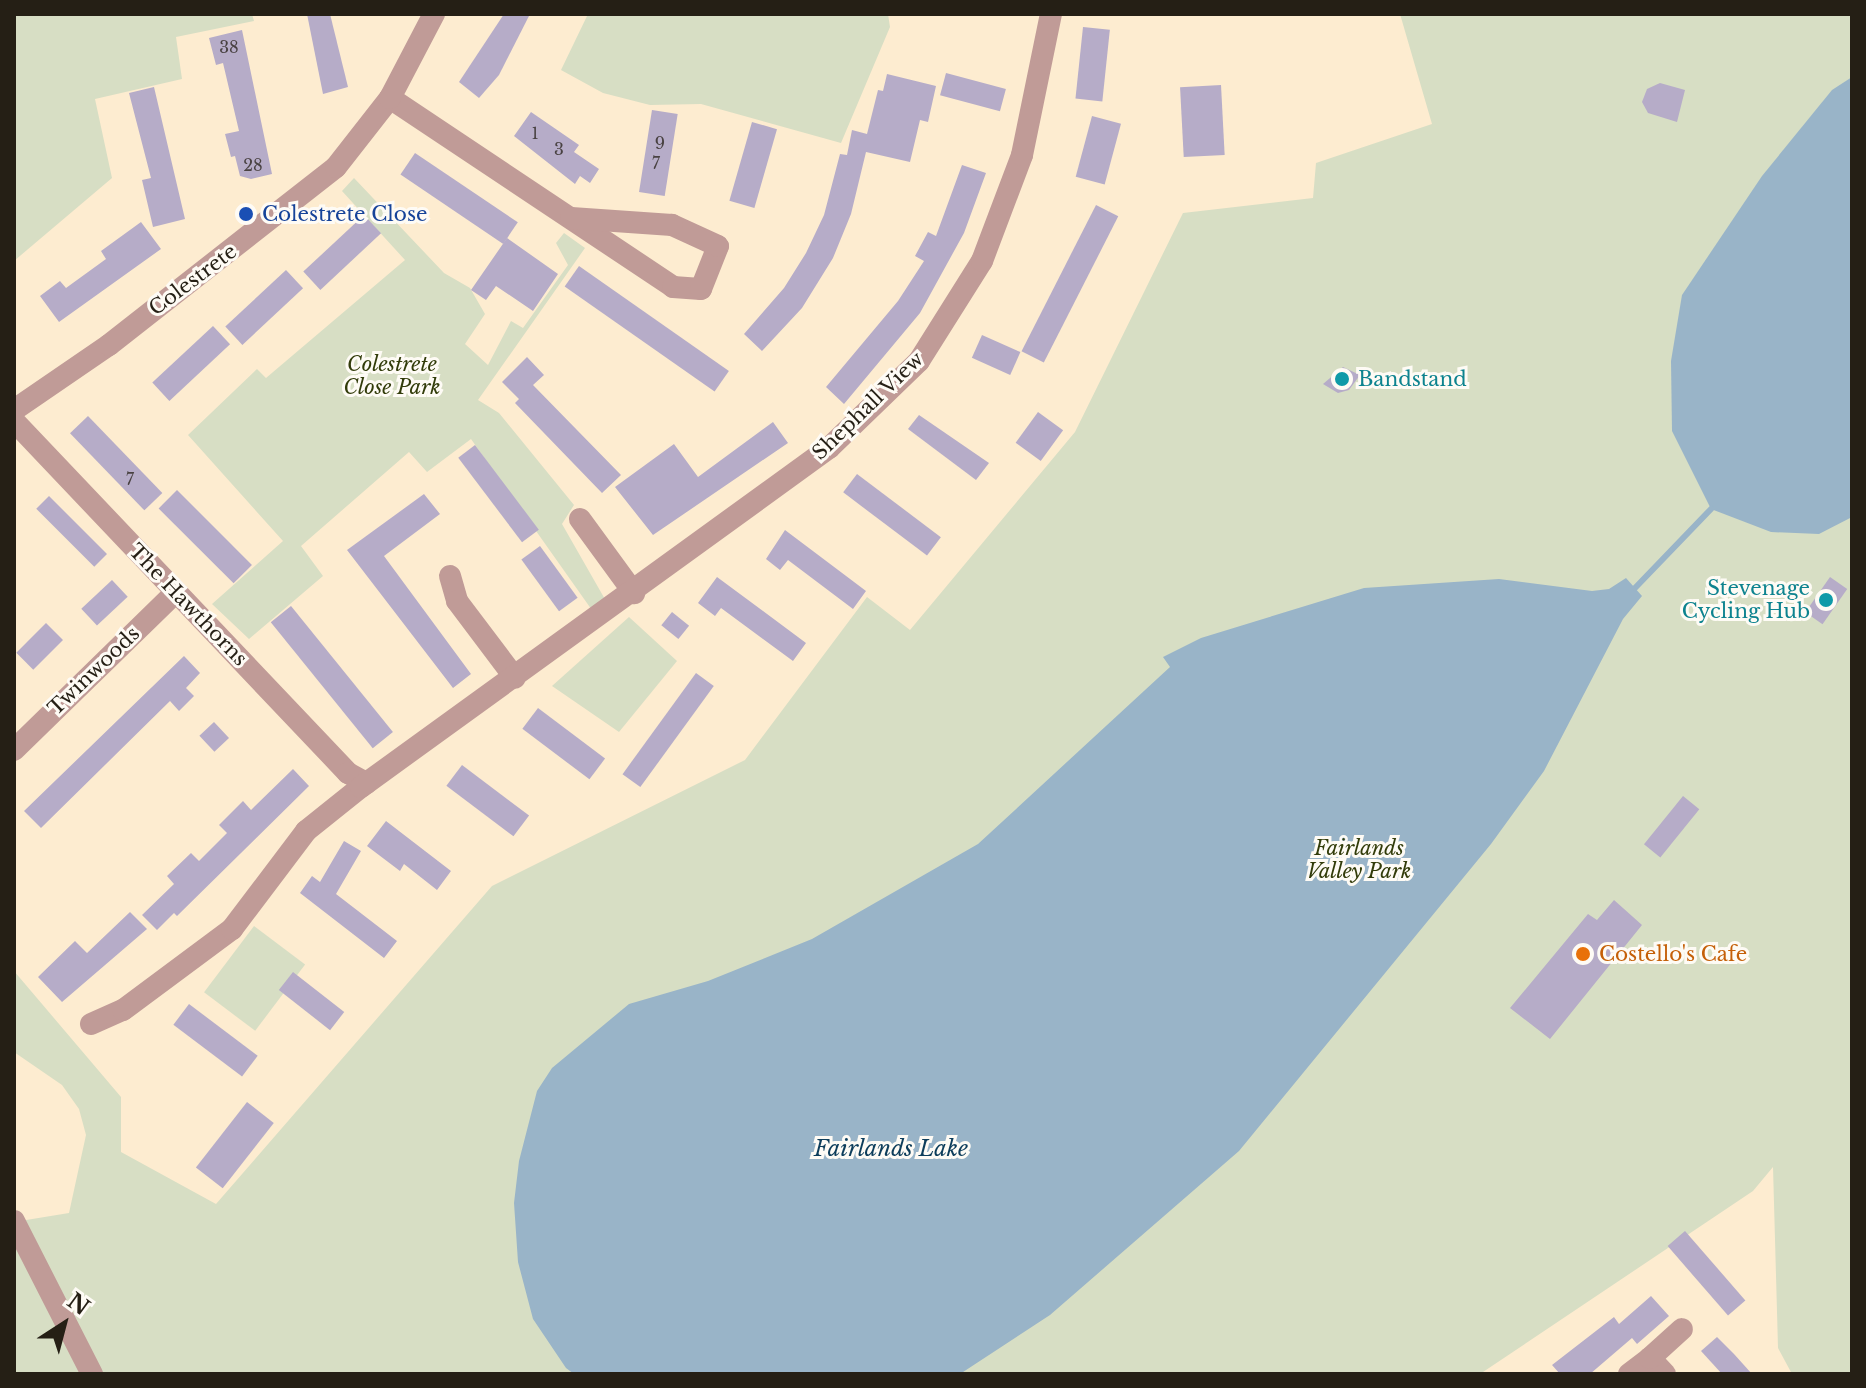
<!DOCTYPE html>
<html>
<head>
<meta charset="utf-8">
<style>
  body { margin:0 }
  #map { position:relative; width:1866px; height:1388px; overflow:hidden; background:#fdecd0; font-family:"Libre Baskerville",serif }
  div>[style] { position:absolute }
  .green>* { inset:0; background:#d7dec4; transform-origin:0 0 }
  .water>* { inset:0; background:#99b4c8 }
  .stream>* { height:6px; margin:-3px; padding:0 3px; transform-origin:3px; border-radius:3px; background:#99b4c8 }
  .building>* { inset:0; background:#b6acc8; transform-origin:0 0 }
  .minor>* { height:22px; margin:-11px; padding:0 11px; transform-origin:11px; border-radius:11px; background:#c09b97 }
  .tertiary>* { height:22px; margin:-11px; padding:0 11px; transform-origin:11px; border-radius:11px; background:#c09b97 }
  .dots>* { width:22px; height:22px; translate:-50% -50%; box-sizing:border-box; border:4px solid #fefbf5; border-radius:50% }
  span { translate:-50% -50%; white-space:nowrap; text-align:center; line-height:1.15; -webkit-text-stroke:6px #fefbf5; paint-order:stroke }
  .number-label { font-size:16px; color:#494242 }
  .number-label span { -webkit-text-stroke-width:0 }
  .transit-label { font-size:20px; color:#164399 }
  .left { translate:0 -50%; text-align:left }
  .street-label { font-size:20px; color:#251f15 }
  .park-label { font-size:20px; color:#323c0a; font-style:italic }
  .culture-label { font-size:20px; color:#0d838f }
  .right { translate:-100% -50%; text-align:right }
  .food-label { font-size:20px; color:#c56008 }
  .water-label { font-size:22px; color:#0d3d5b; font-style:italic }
  .frame { position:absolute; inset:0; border:16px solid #251f15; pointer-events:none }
  .north { position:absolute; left:24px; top:1284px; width:80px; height:80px; -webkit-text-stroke:6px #fefbf5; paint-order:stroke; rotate:36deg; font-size:22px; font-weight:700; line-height:32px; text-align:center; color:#251f15 }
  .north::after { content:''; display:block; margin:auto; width:28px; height:36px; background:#251f15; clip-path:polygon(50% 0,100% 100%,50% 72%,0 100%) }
</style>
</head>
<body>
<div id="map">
  <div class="green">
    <div style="clip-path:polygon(14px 14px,252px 14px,254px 21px,176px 37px,182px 79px,95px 99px,112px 178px,14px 261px)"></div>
    <div style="clip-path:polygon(588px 14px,888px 14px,890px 27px,841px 143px,701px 104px,650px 105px,603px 93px,561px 70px)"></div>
    <div style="clip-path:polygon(1400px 14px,1852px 14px,1852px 1374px,1792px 1374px,1778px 1348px,1773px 1167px,1753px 1191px,1480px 1374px,14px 1374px,14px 1222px,69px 1213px,86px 1135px,79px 1109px,62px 1085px,14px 1052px,14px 971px,121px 1097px,121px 1152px,216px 1204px,492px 886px,745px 760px,867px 597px,910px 630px,1075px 432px,1183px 213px,1313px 198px,1316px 163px,1432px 124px)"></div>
    <div style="clip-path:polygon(354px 178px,444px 273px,470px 288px,485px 314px,465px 344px,488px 365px,511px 321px,523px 328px,568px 265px,556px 243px,564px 233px,585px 248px,478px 400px,499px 413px,574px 505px,562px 524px,606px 601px,594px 613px,471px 439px,427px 472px,409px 452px,301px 546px,323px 576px,249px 639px,212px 604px,283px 541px,188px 435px,257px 369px,266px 378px,405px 260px,342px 191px)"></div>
    <div style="clip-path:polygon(629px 617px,677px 661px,619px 732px,552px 686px)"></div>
    <div style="left:254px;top:926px;width:64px;height:83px;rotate:37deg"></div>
  </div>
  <div class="water">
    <div style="clip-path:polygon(1852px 77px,1852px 517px,1819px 534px,1771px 532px,1711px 509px,1672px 431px,1671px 361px,1682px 295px,1762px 176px,1832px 90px)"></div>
    <div style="clip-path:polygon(1626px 578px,1642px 596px,1623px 619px,1544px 771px,1491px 844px,1239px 1151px,1050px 1315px,960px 1374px,574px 1374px,566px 1368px,533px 1319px,518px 1262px,514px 1203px,519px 1161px,537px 1091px,552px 1068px,629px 1004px,708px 981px,812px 939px,978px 844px,1170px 667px,1163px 657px,1201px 638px,1364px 588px,1499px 579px,1592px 591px,1609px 589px)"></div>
  </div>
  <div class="stream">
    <div style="left:1635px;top:588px;width:110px;rotate:-46.1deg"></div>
  </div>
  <div class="building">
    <div style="clip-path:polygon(307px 14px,330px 14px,348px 87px,323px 94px)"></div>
    <div style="clip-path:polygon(504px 14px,530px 14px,499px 75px,479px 98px,459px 82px)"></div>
    <div style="left:1083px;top:27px;width:27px;height:72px;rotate:6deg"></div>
    <div style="clip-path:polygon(242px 30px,272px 174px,251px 179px,240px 176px,235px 156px,231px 157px,225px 134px,239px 131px,223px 63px,216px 65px,209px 38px)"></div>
    <div style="left:946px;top:73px;width:62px;height:23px;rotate:15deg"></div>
    <div style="clip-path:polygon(887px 74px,936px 86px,928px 122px,920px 120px,910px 162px,866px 152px,851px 214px,833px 258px,802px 308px,762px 351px,744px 334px,784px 288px,806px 253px,824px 215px,840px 154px,847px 155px,852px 130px,867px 134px,878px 90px,883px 91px)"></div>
    <div style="clip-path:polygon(1660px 83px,1685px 90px,1677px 122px,1648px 113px,1642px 102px,1647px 89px)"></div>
    <div style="left:1221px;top:85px;width:70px;height:41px;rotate:87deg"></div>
    <div style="clip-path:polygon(154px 87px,185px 219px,153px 227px,142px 180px,151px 178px,129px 93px)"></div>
    <div style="left:652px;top:110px;width:26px;height:83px;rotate:9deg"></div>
    <div style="clip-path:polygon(531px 112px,579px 145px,574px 152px,599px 169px,590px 183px,580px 176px,575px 184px,514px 136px)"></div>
    <div style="left:1092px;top:116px;width:30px;height:63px;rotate:15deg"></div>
    <div style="left:752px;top:122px;width:26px;height:82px;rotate:16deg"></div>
    <div style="left:415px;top:153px;width:124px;height:26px;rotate:34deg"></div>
    <div style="clip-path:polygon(962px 165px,986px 173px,964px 233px,920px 313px,844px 404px,826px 387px,898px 301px,924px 261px,915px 256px,928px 232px,936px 236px)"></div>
    <div style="left:1096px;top:205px;width:25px;height:164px;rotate:27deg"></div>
    <div style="left:364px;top:215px;width:25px;height:83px;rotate:47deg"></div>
    <div style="clip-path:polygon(141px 222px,161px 249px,59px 322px,40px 296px,60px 281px,66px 288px,106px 259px,101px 251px)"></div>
    <div style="clip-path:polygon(507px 238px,558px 274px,533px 311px,496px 286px,486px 300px,471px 290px)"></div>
    <div style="left:579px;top:266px;width:183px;height:25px;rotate:35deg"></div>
    <div style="left:286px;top:270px;width:25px;height:83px;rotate:47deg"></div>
    <div style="left:213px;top:326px;width:25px;height:83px;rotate:47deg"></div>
    <div style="left:982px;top:335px;width:42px;height:25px;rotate:24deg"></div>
    <div style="clip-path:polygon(527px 357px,544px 375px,533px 385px,621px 475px,602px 493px,515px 403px,519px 399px,502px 382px)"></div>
    <div style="clip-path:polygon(1343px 367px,1360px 375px,1349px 390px,1338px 393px,1323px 384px)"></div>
    <div style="left:1038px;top:412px;width:31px;height:38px;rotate:36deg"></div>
    <div style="clip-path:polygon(919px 415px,989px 463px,976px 480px,908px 429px)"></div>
    <div style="left:88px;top:416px;width:107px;height:25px;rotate:46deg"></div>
    <div style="clip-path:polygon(773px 422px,788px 443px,653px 535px,615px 487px,674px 444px,698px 477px)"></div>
    <div style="left:475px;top:445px;width:106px;height:21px;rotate:53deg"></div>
    <div style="left:857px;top:474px;width:105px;height:23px;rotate:37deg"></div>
    <div style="left:177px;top:490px;width:106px;height:26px;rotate:45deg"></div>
    <div style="clip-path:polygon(424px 494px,440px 514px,384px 556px,471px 674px,453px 688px,347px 550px)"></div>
    <div style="left:49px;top:496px;width:82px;height:18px;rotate:45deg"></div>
    <div style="clip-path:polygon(785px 530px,866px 591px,853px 609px,788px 560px,780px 570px,766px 559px)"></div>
    <div style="left:540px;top:546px;width:64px;height:23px;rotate:54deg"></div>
    <div style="clip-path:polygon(717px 577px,806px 643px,793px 661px,721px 608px,715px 616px,698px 603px)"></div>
    <div style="left:1830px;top:577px;width:21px;height:43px;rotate:35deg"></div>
    <div style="left:112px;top:580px;width:23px;height:42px;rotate:47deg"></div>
    <div style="left:291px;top:606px;width:162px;height:26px;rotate:51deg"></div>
    <div style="left:672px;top:612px;width:22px;height:17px;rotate:39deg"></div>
    <div style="left:46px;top:623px;width:24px;height:42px;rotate:45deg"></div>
    <div style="clip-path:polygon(184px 656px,200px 673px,186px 688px,194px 696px,179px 711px,170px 701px,41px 828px,24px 811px)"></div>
    <div style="left:696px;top:673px;width:22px;height:125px;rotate:36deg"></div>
    <div style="left:538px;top:708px;width:84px;height:26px;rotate:37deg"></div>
    <div style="left:214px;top:722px;width:22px;height:20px;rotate:47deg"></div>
    <div style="left:462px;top:765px;width:84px;height:26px;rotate:37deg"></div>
    <div style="clip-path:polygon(293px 769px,309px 786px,177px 916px,174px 913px,157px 930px,142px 915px,174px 884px,167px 876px,191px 853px,199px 861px,227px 833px,219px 825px,243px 801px,251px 810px)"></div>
    <div style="left:1683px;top:796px;width:21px;height:62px;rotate:39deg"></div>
    <div style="clip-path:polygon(386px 821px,451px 871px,437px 890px,404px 864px,400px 871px,367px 846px)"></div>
    <div style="clip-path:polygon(344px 841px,361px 851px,336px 894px,397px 941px,384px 958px,300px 893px,312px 876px,320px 882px)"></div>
    <div style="clip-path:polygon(1614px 900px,1642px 925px,1550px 1039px,1510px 1008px,1588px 914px,1597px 920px)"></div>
    <div style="clip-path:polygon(130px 912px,147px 929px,62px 1002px,38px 977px,75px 941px,87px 953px)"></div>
    <div style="left:293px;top:972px;width:65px;height:23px;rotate:38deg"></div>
    <div style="left:189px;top:1004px;width:86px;height:26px;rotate:37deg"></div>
    <div style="left:247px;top:1102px;width:34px;height:83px;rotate:38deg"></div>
    <div style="left:1685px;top:1231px;width:92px;height:23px;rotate:49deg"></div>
    <div style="clip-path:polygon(1651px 1296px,1669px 1316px,1637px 1344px,1632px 1338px,1590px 1374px,1560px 1374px,1552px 1365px,1614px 1317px,1619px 1324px)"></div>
    <div style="clip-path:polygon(1717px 1337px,1734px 1354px,1752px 1374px,1722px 1374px,1701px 1351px)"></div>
  </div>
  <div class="minor">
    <div style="left:390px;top:98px;width:340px;rotate:33.7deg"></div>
    <div style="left:673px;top:287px;width:28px;rotate:4deg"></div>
    <div style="left:701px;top:289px;width:46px;rotate:-68.4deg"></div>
    <div style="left:718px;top:246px;width:51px;rotate:-155.5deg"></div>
    <div style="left:672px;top:225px;width:101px;rotate:-176deg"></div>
    <div style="left:14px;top:410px;width:115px;rotate:-34.4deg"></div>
    <div style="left:109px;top:345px;width:288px;rotate:-38.1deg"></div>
    <div style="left:336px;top:167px;width:88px;rotate:-52deg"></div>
    <div style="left:390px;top:98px;width:95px;rotate:-62.4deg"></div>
    <div style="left:14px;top:421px;width:485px;rotate:46.5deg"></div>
    <div style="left:348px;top:773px;width:21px;rotate:29deg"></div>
    <div style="left:580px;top:519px;width:92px;rotate:53.9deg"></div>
    <div style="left:450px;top:576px;width:26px;rotate:74deg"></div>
    <div style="left:457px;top:601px;width:96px;rotate:53deg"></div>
    <div style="left:14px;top:750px;width:225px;rotate:-44.3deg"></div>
    <div style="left:91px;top:1024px;width:35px;rotate:-24deg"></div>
    <div style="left:123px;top:1010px;width:136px;rotate:-36.6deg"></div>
    <div style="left:232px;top:929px;width:123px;rotate:-52.9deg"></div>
    <div style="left:306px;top:831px;width:70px;rotate:-38.7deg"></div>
    <div style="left:361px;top:787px;width:578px;rotate:-35.92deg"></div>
    <div style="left:829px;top:448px;width:125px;rotate:-44deg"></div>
    <div style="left:919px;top:361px;width:118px;rotate:-57.8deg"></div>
    <div style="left:982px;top:261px;width:113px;rotate:-69.3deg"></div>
    <div style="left:1022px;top:155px;width:144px;rotate:-78.4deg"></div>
    <div style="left:1629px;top:1374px;width:26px;rotate:-37deg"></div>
    <div style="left:1665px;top:1374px;width:22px;rotate:-133deg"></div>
    <div style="left:1650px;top:1358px;width:43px;rotate:-42.2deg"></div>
  </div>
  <div class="tertiary">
    <div style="left:14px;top:1221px;width:172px;rotate:63deg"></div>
  </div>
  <div class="dots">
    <div style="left:246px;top:214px;background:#1a4fb4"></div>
    <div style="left:1342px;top:379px;background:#0f9aa8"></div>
    <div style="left:1826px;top:600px;background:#0f9aa8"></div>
    <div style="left:1583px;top:954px;background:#e8710a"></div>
  </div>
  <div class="number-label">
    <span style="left:229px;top:47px">38</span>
    <span style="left:535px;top:133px">1</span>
    <span style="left:660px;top:143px">9</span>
    <span style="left:559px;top:149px">3</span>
    <span style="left:656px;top:163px">7</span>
    <span style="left:253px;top:165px">28</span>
    <span style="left:130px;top:479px">7</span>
  </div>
  <div class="transit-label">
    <span class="left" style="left:262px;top:214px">Colestrete Close</span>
  </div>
  <div class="street-label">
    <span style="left:193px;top:280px;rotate:-37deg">Colestrete</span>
    <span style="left:868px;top:406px;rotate:-44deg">Shephall View</span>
    <span style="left:188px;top:605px;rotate:46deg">The Hawthorns</span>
    <span style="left:94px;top:671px;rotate:-44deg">Twinwoods</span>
  </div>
  <div class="park-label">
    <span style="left:392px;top:376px">Colestrete<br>Close Park</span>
    <span style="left:1359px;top:860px">Fairlands<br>Valley Park</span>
  </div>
  <div class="culture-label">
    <span class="left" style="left:1358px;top:379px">Bandstand</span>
    <span class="right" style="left:1810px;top:600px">Stevenage<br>Cycling Hub</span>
  </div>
  <div class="food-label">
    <span class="left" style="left:1599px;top:954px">Costello's Cafe</span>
  </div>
  <div class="water-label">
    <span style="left:891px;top:1149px">Fairlands Lake</span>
  </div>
  <div class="frame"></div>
  <div class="north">N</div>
</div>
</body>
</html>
